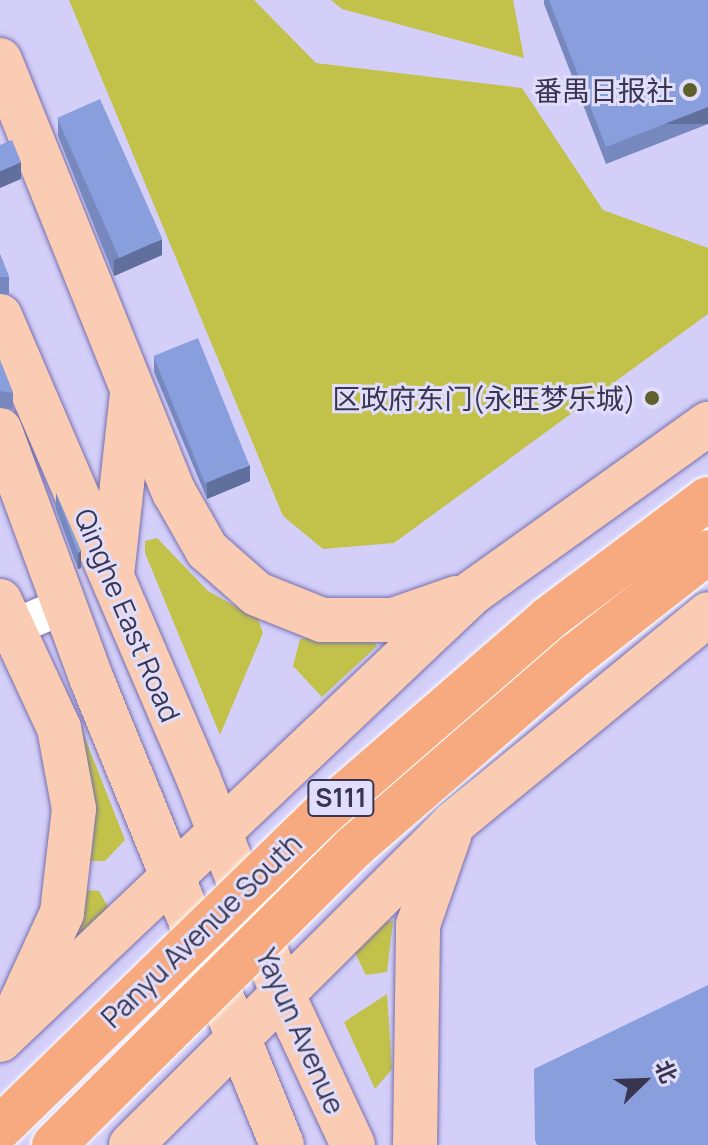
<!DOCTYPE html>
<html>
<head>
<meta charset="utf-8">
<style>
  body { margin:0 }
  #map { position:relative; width:708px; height:1145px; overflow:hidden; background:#d3cff9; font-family:Manrope,"Noto Sans SC",sans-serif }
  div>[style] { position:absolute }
  .green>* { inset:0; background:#c2c24b }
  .roads { filter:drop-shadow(0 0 2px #776fad) drop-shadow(0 0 2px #776fad) }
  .minor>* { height:36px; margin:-18px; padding:0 18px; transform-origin:18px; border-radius:18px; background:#fff }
  .major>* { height:44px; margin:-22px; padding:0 22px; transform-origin:22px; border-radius:22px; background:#faccb3 }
  .bridges { filter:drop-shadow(0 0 2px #fff) drop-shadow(0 0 2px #fff) }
  .highway-bridge>* { height:44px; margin:-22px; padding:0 22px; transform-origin:22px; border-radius:22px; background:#f7aa80 }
  .wall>* { inset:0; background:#7688be }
  .shaded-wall>* { inset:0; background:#606f9b; transform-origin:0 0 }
  .building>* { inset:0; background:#899edd; transform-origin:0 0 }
  .dots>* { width:22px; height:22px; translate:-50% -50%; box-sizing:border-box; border:4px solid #e0defa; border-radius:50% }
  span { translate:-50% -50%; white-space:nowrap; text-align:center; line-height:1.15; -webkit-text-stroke:6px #e0defa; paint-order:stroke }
  .shield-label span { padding:2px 6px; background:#e0defa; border:2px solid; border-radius:6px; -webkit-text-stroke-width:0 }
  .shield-label { font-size:26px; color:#393551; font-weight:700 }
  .poi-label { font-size:28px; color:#393551 }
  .right { translate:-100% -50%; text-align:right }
  .street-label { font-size:28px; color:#393551 }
  .north { position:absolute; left:604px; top:1041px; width:80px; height:80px; -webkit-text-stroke:6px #e0defa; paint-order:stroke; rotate:67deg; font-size:22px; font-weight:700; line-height:32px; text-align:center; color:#393551 }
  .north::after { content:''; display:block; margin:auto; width:28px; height:36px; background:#393551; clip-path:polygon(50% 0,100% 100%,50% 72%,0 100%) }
</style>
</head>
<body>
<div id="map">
  <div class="green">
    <div style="clip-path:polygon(69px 0,254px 0,316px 63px,522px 88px,603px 210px,708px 248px,708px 314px,394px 543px,323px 549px,283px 516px)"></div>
    <div style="clip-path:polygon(331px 0,513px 0,524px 58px,342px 9px)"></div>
    <div style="clip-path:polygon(157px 538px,208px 591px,258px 619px,263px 633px,220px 735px,145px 553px,145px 541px)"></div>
    <div style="clip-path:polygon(369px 635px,377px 646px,322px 697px,293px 666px,300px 639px)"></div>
    <div style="clip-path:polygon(74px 710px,125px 840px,105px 861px,86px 861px)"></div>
    <div style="clip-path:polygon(76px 889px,99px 891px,111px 912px,53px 977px)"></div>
    <div style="clip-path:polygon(382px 921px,393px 921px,387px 972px,366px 975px,353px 949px)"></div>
    <div style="clip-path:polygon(387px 994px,392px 1069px,375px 1089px,344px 1022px)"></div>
  </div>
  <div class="roads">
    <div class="minor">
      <div style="left:0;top:633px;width:72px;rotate:-23deg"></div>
    </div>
    <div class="major">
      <div style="left:0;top:60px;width:466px;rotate:68.1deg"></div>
      <div style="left:174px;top:492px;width:67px;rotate:60.4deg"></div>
      <div style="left:207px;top:550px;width:67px;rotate:41.3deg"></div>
      <div style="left:257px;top:594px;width:70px;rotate:21.8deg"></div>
      <div style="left:322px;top:620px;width:71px"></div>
      <div style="left:393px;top:620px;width:67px;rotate:-19.2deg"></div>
      <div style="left:0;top:316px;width:502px;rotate:66.76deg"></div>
      <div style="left:198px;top:777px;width:234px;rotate:68.7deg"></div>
      <div style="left:283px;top:995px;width:166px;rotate:65deg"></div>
      <div style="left:0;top:430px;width:266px;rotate:69.8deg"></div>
      <div style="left:92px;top:680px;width:502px;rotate:67.77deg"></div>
      <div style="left:112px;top:575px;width:183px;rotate:-83.7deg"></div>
      <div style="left:0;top:601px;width:140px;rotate:65.1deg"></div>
      <div style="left:59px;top:728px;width:82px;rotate:79.5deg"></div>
      <div style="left:74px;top:809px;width:105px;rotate:96.6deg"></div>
      <div style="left:62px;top:913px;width:110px;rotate:114.7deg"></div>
      <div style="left:0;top:1040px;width:651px;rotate:-43.45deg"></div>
      <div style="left:473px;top:592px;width:289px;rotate:-35.6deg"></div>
      <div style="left:131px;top:1145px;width:456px;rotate:-44.9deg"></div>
      <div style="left:454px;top:823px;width:329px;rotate:-39.4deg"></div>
      <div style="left:415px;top:1145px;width:220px;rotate:-89.2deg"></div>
      <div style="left:418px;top:925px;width:97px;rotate:-70.8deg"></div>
    </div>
  </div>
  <div class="bridges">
    <div class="highway-bridge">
      <div style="left:0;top:1128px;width:449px;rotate:-44.2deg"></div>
      <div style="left:322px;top:815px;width:299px;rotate:-40.9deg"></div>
      <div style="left:548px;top:619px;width:200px;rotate:-36.9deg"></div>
      <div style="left:54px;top:1145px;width:423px;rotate:-44.8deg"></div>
      <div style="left:354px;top:847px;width:294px;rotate:-40.9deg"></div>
      <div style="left:576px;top:655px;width:167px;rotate:-38deg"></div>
    </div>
  </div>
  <div class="wall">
    <div style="clip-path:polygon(544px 0,708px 0,708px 124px,606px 164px,544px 4px)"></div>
    <div style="clip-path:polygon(58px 120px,162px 255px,114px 276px,58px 136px)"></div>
    <div style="clip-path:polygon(0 254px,9px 277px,9px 294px,0 294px)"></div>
    <div style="clip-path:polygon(154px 356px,250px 481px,207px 499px,154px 372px)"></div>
    <div style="clip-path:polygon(0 360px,13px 393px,13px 409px,0 408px)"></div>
    <div style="clip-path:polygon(56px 493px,81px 551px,81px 568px,78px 569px,56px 509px)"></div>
  </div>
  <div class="shaded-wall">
    <div style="left:708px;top:107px;width:17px;height:110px;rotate:90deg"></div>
    <div style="clip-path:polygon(21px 162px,21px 179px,0 188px,0 171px)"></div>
    <div style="clip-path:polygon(162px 239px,162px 255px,114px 276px,114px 260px)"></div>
    <div style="clip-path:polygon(250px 465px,250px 481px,207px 499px,207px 483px)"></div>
    <div style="clip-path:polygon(81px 551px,81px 568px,78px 569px,78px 553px)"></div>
  </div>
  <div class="building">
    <div style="clip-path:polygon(549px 0,708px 0,708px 107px,606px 147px)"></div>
    <div style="left:100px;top:99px;width:153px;height:47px;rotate:66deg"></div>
    <div style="clip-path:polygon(12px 140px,21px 162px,0 171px,0 145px)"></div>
    <div style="clip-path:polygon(0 254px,9px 277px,0 277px)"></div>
    <div style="left:198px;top:338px;width:137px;height:48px;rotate:68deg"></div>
    <div style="clip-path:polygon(0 360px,13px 393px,0 391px)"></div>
    <div style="clip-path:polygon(56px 493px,81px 551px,78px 553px)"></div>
    <div style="clip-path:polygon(708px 985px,708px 1145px,537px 1145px,535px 1140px,534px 1069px)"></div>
  </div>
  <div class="dots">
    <div style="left:690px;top:90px;background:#5f5f2c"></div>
    <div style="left:652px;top:398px;background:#5f5f2c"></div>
  </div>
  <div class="shield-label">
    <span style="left:341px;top:798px">S111</span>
  </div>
  <div class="poi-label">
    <span class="right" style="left:674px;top:90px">番禺日报社</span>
    <span class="right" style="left:636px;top:398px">区政府东门(永旺梦乐城)</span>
  </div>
  <div class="street-label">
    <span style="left:128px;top:615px;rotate:67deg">Qinghe East Road</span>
    <span style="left:201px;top:930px;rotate:-44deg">Panyu Avenue South</span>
    <span style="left:301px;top:1031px;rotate:66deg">Yayun Avenue</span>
  </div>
  <div class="north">北</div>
</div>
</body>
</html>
